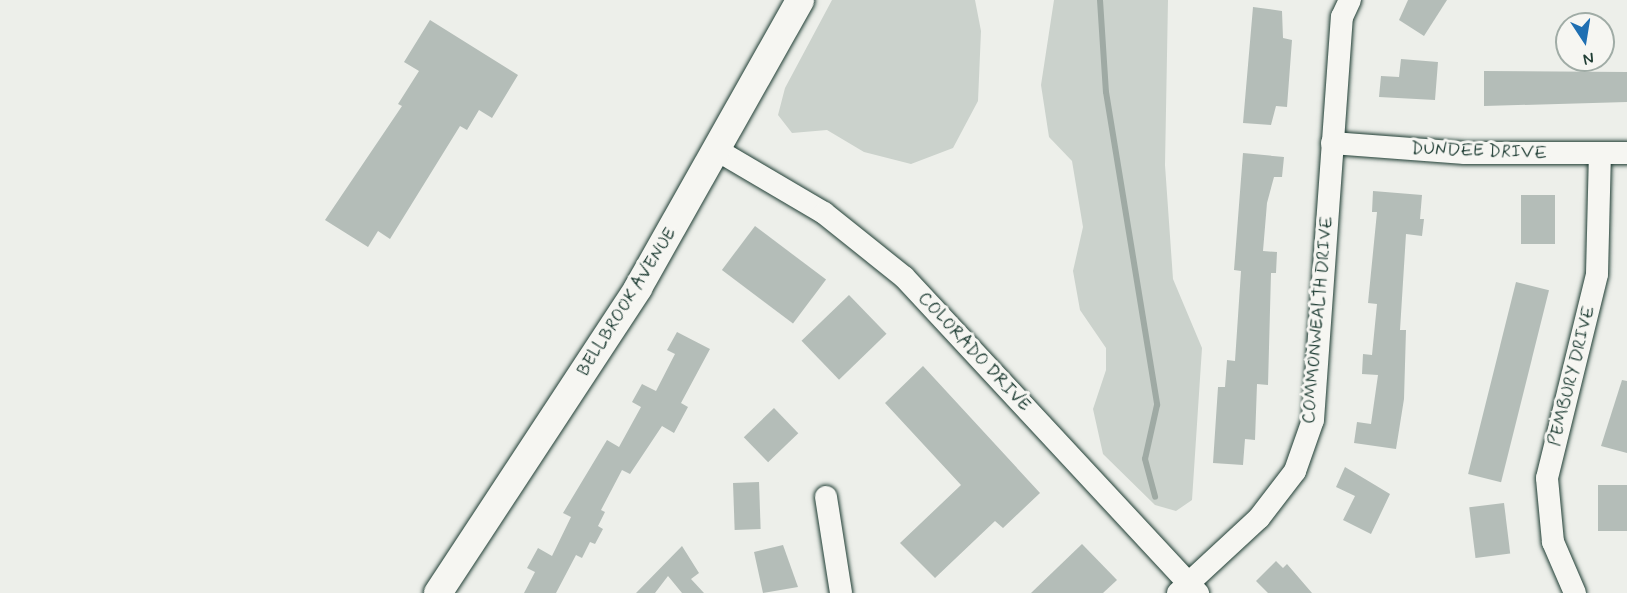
<!DOCTYPE html>
<html>
<head>
<meta charset="utf-8">
<style>
  body { margin:0 }
  #map { position:relative; width:1627px; height:593px; overflow:hidden; background:#edefea; font-family:Mynerve,sans-serif }
  div>[style] { position:absolute }
  .green>* { inset:0; background:#cbd2cc }
  .stream>* { height:6px; margin:-3px; padding:0 3px; transform-origin:3px; border-radius:3px; background:#9faaa4 }
  .building>* { inset:0; background:#b4bdb8; transform-origin:0 0 }
  .roads { filter:drop-shadow(0 0 2px #1f3d34) drop-shadow(0 0 2px #1f3d34) }
  .minor>* { height:22px; margin:-11px; padding:0 11px; transform-origin:11px; border-radius:11px; background:#f6f6f2 }
  .tertiary>* { height:28px; margin:-14px; padding:0 14px; transform-origin:14px; border-radius:14px; background:#f6f6f2 }
  span { translate:-50% -50%; white-space:nowrap; text-align:center; line-height:1.15; -webkit-text-stroke:6px #f6f6f2; paint-order:stroke }
  .street-label { font-size:18px; color:#1f3d34 }
  .north { position:absolute; left:1555px; top:12px; width:60px; height:60px; box-sizing:border-box; background:#f6f6f2; border:2px solid #a0aca6; border-radius:50%; rotate:168deg; font-size:16px; font-weight:700; line-height:24px; text-align:center; color:#1f3d34 }
  .north::after { content:''; display:block; margin:auto; width:21px; height:27px; background:#1f6fb2; clip-path:polygon(50% 0,100% 100%,50% 72%,0 100%) }
</style>
</head>
<body>
<div id="map">
  <div class="green">
    <div style="clip-path:polygon(832px 0,975px 0,981px 31px,978px 101px,953px 148px,911px 164px,864px 152px,827px 130px,792px 133px,778px 115px,785px 88px)"></div>
    <div style="clip-path:polygon(1054px 0,1168px 0,1165px 165px,1173px 279px,1202px 348px,1192px 500px,1176px 511px,1155px 505px,1103px 454px,1093px 409px,1106px 370px,1106px 348px,1080px 310px,1073px 271px,1083px 227px,1072px 161px,1049px 137px,1041px 85px)"></div>
  </div>
  <div class="stream">
    <div style="left:1100px;top:0;width:92px;rotate:86.3deg"></div>
    <div style="left:1106px;top:92px;width:317px;rotate:80.7deg"></div>
    <div style="left:1157px;top:405px;width:55px;rotate:102.5deg"></div>
    <div style="left:1145px;top:459px;width:39px;rotate:75deg"></div>
  </div>
  <div class="building">
    <div style="clip-path:polygon(1408px 0,1447px 0,1424px 36px,1399px 20px)"></div>
    <div style="clip-path:polygon(1253px 7px,1282px 11px,1283px 38px,1292px 40px,1287px 107px,1276px 106px,1271px 125px,1243px 123px)"></div>
    <div style="clip-path:polygon(430px 20px,518px 75px,492px 118px,479px 110px,467px 130px,460px 126px,390px 239px,378px 231px,368px 247px,325px 220px,402px 106px,398px 104px,419px 71px,404px 62px)"></div>
    <div style="clip-path:polygon(1401px 59px,1438px 62px,1435px 100px,1379px 97px,1381px 76px,1399px 77px)"></div>
    <div style="clip-path:polygon(1484px 71px,1627px 72px,1627px 102px,1484px 106px)"></div>
    <div style="clip-path:polygon(1243px 153px,1284px 157px,1282px 177px,1274px 177px,1267px 203px,1263px 251px,1277px 252px,1276px 273px,1271px 273px,1268px 385px,1257px 384px,1255px 440px,1245px 439px,1243px 465px,1213px 463px,1218px 387px,1225px 387px,1227px 360px,1235px 361px,1241px 271px,1234px 270px)"></div>
    <div style="clip-path:polygon(1373px 191px,1422px 195px,1420px 219px,1424px 219px,1422px 236px,1406px 234px,1400px 330px,1406px 330px,1404px 399px,1396px 449px,1354px 443px,1357px 422px,1371px 424px,1378px 375px,1362px 374px,1363px 354px,1372px 355px,1377px 304px,1368px 303px,1377px 212px,1372px 212px)"></div>
    <div style="left:1521px;top:195px;width:34px;height:49px"></div>
    <div style="left:755px;top:226px;width:89px;height:55px;rotate:37deg"></div>
    <div style="left:1516px;top:282px;width:34px;height:198px;rotate:14deg"></div>
    <div style="left:849px;top:295px;width:54px;height:66px;rotate:46deg"></div>
    <div style="clip-path:polygon(677px 332px,710px 349px,681px 403px,688px 407px,674px 433px,662px 426px,630px 474px,622px 470px,601px 510px,605px 512px,598px 526px,603px 529px,595px 544px,590px 542px,582px 558px,576px 555px,556px 593px,524px 593px,535px 572px,527px 568px,538px 548px,552px 556px,571px 517px,563px 513px,607px 440px,619px 447px,641px 407px,632px 402px,642px 384px,656px 391px,675px 354px,667px 350px)"></div>
    <div style="clip-path:polygon(923px 366px,1040px 493px,1003px 528px,995px 521px,935px 578px,900px 543px,961px 485px,885px 403px)"></div>
    <div style="clip-path:polygon(1622px 380px,1627px 381px,1627px 453px,1601px 446px)"></div>
    <div style="left:774px;top:408px;width:35px;height:42px;rotate:46deg"></div>
    <div style="clip-path:polygon(1345px 467px,1390px 494px,1371px 534px,1343px 520px,1355px 496px,1336px 487px)"></div>
    <div style="left:759px;top:482px;width:47px;height:26px;rotate:88deg"></div>
    <div style="left:1627px;top:485px;width:46px;height:29px;rotate:90deg"></div>
    <div style="left:1504px;top:503px;width:51px;height:35px;rotate:83deg"></div>
    <div style="clip-path:polygon(1082px 544px,1117px 580px,1103px 593px,1031px 593px)"></div>
    <div style="clip-path:polygon(783px 545px,798px 587px,763px 593px,754px 552px)"></div>
    <div style="clip-path:polygon(682px 546px,699px 573px,691px 579px,704px 593px,682px 593px,668px 576px,655px 593px,636px 593px)"></div>
    <div style="clip-path:polygon(1276px 561px,1283px 568px,1287px 564px,1312px 593px,1268px 593px,1256px 581px)"></div>
  </div>
  <div class="roads">
    <div class="minor">
      <div style="left:1332px;top:143px;width:133px;rotate:4.3deg"></div>
      <div style="left:1465px;top:153px;width:162px"></div>
      <div style="left:717px;top:150px;width:124px;rotate:30.5deg"></div>
      <div style="left:824px;top:213px;width:102px;rotate:38.7deg"></div>
      <div style="left:904px;top:277px;width:432px;rotate:47.1deg"></div>
      <div style="left:826px;top:497px;width:97px;rotate:81.1deg"></div>
      <div style="left:1178px;top:593px;width:110px;rotate:-42.8deg"></div>
      <div style="left:1259px;top:518px;width:59px;rotate:-52.5deg"></div>
      <div style="left:1295px;top:471px;width:54px;rotate:-70.6deg"></div>
      <div style="left:1313px;top:420px;width:404px;rotate:-85.9deg"></div>
      <div style="left:1342px;top:17px;width:19px;rotate:-65deg"></div>
      <div style="left:1575px;top:593px;width:56px;rotate:-113.3deg"></div>
      <div style="left:1553px;top:542px;width:64px;rotate:-95.4deg"></div>
      <div style="left:1547px;top:478px;width:210px;rotate:-76.2deg"></div>
      <div style="left:1597px;top:274px;width:121px;rotate:-88.6deg"></div>
    </div>
    <div class="tertiary">
      <div style="left:438px;top:593px;width:365px;rotate:-56.7deg"></div>
      <div style="left:638px;top:288px;width:330px;rotate:-60.6deg"></div>
    </div>
  </div>
  <div class="street-label">
    <span style="left:1479px;top:151px;rotate:2deg">DUNDEE DRIVE</span>
    <span style="left:627px;top:302px;rotate:-58deg">BELLBROOK AVENUE</span>
    <span style="left:1318px;top:320px;rotate:-85deg">COMMONWEALTH DRIVE</span>
    <span style="left:974px;top:352px;rotate:47deg">COLORADO DRIVE</span>
    <span style="left:1572px;top:376px;rotate:-76deg">PEMBURY DRIVE</span>
  </div>
  <div class="north">N</div>
</div>
</body>
</html>
